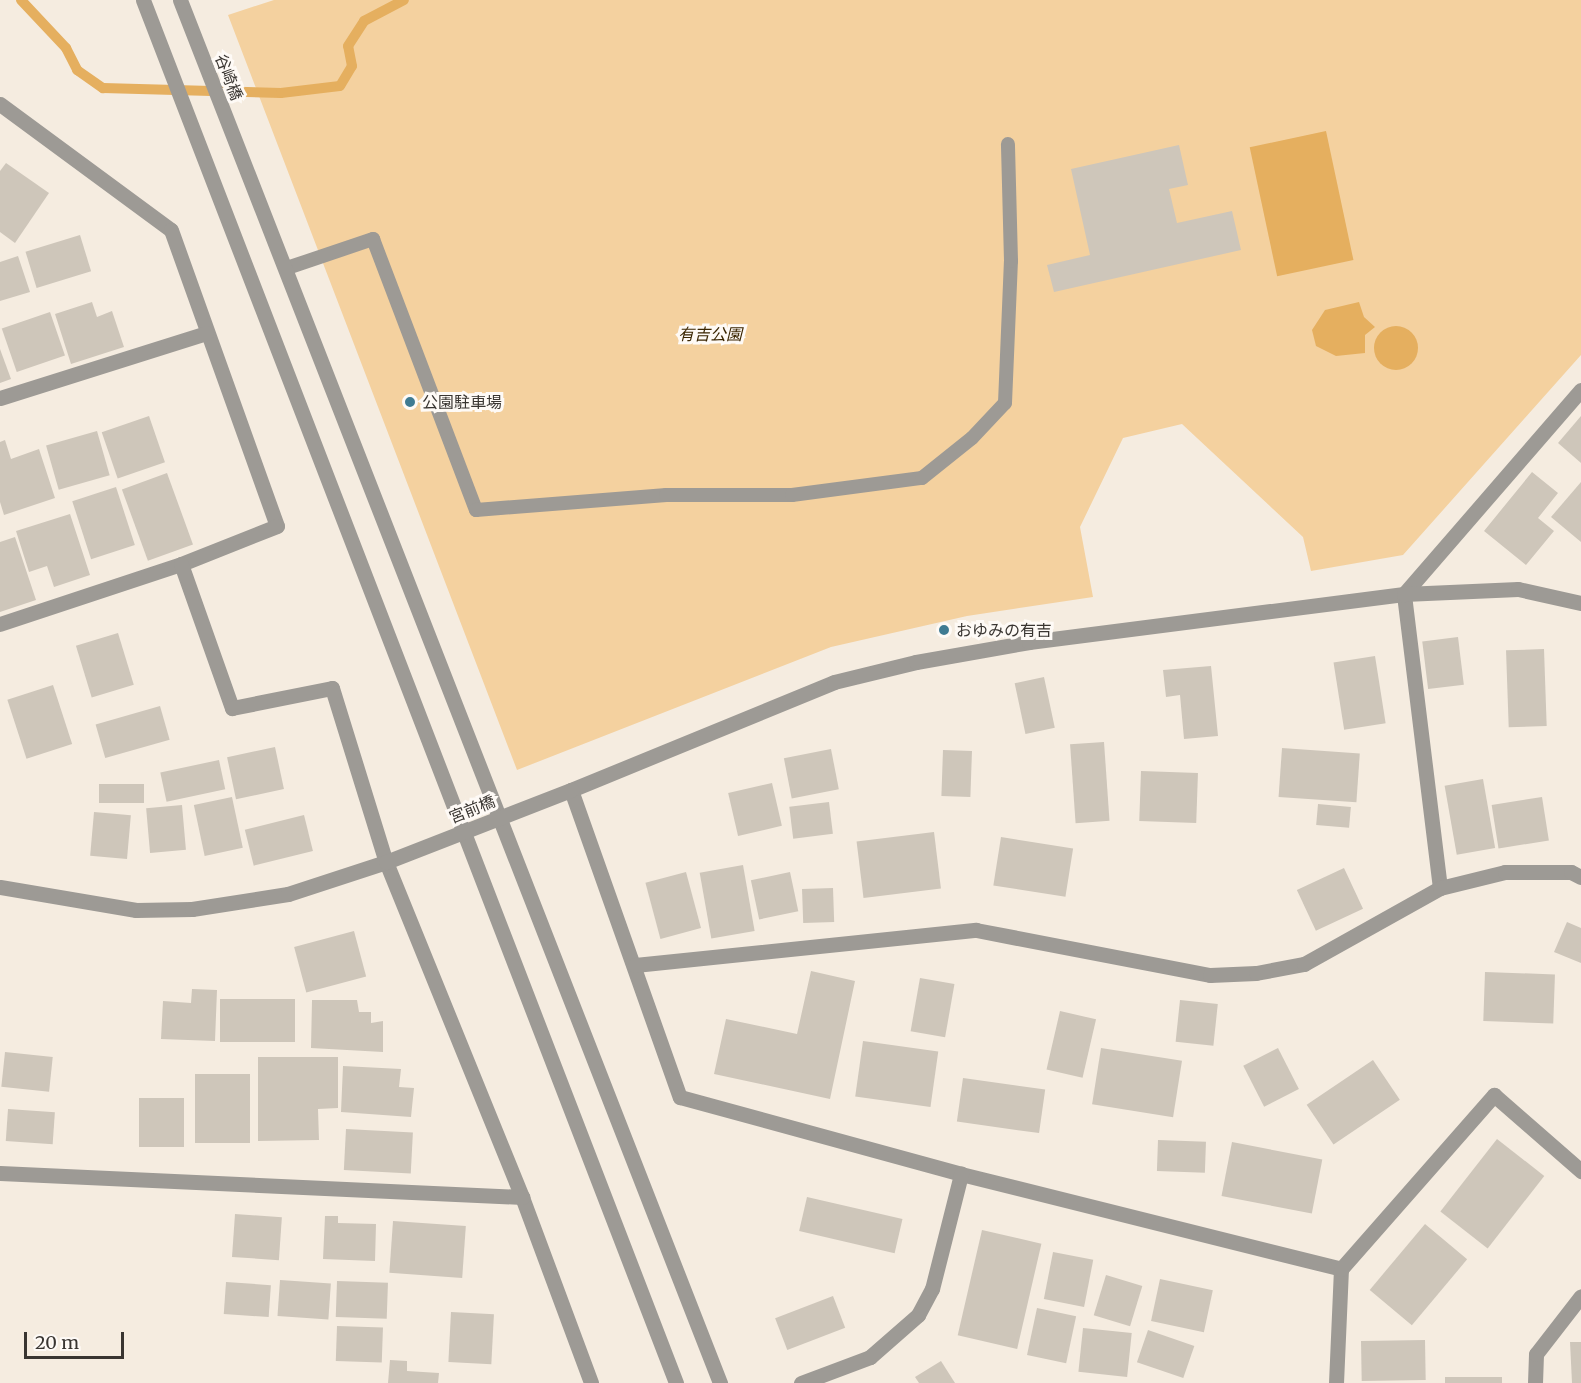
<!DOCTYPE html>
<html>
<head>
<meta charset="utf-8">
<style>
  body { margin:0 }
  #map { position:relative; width:1581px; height:1383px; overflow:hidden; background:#f5ece0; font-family:Merriweather,"Noto Sans JP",serif }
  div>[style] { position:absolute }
  .green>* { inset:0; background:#f4d19f }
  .water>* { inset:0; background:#e5af5f; transform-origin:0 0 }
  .round { border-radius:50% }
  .stream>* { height:10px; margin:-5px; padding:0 5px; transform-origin:5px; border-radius:5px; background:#e5af5f }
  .building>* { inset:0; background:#cec6ba; transform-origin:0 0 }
  .service>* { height:14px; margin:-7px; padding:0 7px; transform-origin:7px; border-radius:7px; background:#9d9a95 }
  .minor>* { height:15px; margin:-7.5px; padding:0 7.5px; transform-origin:7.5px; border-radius:7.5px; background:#9d9a95 }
  .tertiary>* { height:15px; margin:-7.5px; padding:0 7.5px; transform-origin:7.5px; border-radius:7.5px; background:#9d9a95 }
  .tertiary-bridge>* { height:15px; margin:-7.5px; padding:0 7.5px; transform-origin:7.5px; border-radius:7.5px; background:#9d9a95 }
  .dots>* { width:16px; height:16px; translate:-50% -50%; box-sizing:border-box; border:3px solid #fefaf6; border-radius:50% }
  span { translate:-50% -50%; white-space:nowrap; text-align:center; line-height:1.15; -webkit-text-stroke:6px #fefaf6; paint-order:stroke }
  .street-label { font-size:16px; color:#393531 }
  .park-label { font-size:16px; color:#3a2501; font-style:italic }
  .poi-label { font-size:16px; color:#393531 }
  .left { translate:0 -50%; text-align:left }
  .scale { position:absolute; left:24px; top:1332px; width:100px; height:27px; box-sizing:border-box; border:3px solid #393531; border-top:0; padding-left:8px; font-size:18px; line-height:21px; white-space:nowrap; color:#393531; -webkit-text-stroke:4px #fefaf6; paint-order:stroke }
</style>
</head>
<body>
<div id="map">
  <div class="green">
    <div style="clip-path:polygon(274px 0,1581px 0,1581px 355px,1403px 555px,1311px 571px,1303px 537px,1182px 424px,1123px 438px,1080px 527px,1093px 597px,967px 616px,831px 647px,517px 770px,228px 15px)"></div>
  </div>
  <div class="water">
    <div style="left:1326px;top:131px;width:132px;height:78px;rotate:78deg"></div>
    <div style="clip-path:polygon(1359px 302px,1364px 317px,1375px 327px,1365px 335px,1365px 353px,1336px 356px,1316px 346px,1312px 330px,1325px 310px)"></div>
    <div class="round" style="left:1374px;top:326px;width:44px;height:44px"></div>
  </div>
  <div class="stream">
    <div style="left:21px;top:0;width:66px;rotate:46.8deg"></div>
    <div style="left:66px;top:48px;width:25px;rotate:63deg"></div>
    <div style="left:77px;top:70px;width:32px;rotate:35deg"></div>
    <div style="left:103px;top:88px;width:178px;rotate:1.6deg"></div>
    <div style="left:281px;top:93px;width:59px;rotate:-6.8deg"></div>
    <div style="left:340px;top:86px;width:23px;rotate:-59deg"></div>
    <div style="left:352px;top:66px;width:20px;rotate:-101deg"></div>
    <div style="left:348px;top:46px;width:30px;rotate:-57deg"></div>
    <div style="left:364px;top:21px;width:45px;rotate:-27.7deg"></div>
  </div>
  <div class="building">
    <div style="clip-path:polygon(1179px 145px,1188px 185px,1169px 189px,1177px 223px,1232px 211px,1241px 250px,1054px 292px,1047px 265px,1090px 255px,1071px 169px)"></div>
    <div style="clip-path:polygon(6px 163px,49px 193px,15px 243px,0 232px,0 171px)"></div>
    <div style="left:80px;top:235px;width:38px;height:57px;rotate:73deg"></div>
    <div style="clip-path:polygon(18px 256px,30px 292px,0 301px,0 262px)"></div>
    <div style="clip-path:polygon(92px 302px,97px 317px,112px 311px,124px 347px,71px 364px,55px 314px)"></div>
    <div style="left:50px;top:312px;width:46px;height:51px;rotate:71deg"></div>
    <div style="clip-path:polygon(0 349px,11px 379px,0 383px)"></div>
    <div style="left:149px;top:416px;width:49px;height:50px;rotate:71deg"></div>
    <div style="clip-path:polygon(1581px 416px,1581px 463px,1558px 443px)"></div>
    <div style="left:97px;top:431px;width:46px;height:53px;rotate:74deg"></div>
    <div style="clip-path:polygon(5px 440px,11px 459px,39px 449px,55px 498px,4px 515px,0 502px,0 442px)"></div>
    <div style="clip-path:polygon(1532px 472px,1558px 493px,1538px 518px,1554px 531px,1526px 565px,1484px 531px)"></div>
    <div style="left:167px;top:473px;width:76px;height:48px;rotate:70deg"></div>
    <div style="clip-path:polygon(1581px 482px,1581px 542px,1551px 517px)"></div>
    <div style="left:116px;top:487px;width:61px;height:46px;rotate:72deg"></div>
    <div style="clip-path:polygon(70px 514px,90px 575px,54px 587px,47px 566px,29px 572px,16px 531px)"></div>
    <div style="clip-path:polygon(15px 537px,36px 600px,0 612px,0 542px)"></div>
    <div style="left:118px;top:633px;width:54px;height:44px;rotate:73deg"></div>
    <div style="left:1458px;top:637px;width:48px;height:36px;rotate:83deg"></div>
    <div style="left:1544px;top:649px;width:77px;height:38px;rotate:88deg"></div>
    <div style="left:1375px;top:656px;width:68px;height:42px;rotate:81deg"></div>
    <div style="clip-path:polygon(1211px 666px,1218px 736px,1184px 739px,1180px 695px,1166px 697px,1163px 670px)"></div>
    <div style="left:1044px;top:677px;width:52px;height:30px;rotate:78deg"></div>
    <div style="left:53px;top:685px;width:62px;height:48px;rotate:72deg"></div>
    <div style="left:160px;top:706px;width:35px;height:67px;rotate:74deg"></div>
    <div style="left:1104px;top:742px;width:79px;height:34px;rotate:86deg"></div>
    <div style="left:275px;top:747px;width:43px;height:49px;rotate:78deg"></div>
    <div style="left:1282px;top:748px;width:78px;height:49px;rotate:4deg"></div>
    <div style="left:831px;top:749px;width:41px;height:48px;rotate:79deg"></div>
    <div style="left:943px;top:750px;width:29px;height:46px;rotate:2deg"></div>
    <div style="left:219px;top:760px;width:30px;height:60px;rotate:78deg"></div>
    <div style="left:1141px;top:771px;width:57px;height:50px;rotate:2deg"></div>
    <div style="left:1483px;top:779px;width:70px;height:39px;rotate:80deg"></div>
    <div style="left:772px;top:783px;width:44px;height:45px;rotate:77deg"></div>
    <div style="left:99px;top:784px;width:45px;height:19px"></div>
    <div style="left:232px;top:797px;width:52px;height:39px;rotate:78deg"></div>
    <div style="left:1542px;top:797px;width:44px;height:51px;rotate:81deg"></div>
    <div style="left:829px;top:802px;width:32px;height:40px;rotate:83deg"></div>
    <div style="left:1318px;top:804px;width:33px;height:21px;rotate:5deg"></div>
    <div style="left:182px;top:805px;width:45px;height:36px;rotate:85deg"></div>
    <div style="left:94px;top:812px;width:37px;height:44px;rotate:5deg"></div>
    <div style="left:304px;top:815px;width:37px;height:61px;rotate:76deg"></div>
    <div style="left:934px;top:832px;width:57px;height:78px;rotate:83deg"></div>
    <div style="left:1001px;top:837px;width:73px;height:49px;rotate:9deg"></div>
    <div style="left:743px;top:865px;width:67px;height:44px;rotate:80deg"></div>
    <div style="left:1344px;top:868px;width:45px;height:52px;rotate:65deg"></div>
    <div style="left:686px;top:872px;width:58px;height:42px;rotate:75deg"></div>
    <div style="left:790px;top:872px;width:40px;height:40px;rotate:78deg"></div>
    <div style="left:833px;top:888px;width:34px;height:31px;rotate:88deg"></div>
    <div style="clip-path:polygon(1567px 922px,1581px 928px,1581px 963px,1554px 952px)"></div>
    <div style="left:354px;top:931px;width:47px;height:62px;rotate:75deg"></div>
    <div style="clip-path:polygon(811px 971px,855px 981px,830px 1099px,714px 1074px,726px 1019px,797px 1034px)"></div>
    <div style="left:1485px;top:972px;width:70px;height:49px;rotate:2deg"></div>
    <div style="left:920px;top:978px;width:35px;height:54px;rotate:10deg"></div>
    <div style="clip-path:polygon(192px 989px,217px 990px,215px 1041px,161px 1039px,163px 1001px,191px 1003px)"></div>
    <div style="left:220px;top:999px;width:75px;height:43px"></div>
    <div style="clip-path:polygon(312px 1000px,357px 1000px,359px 1012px,371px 1012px,371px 1023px,383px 1021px,383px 1052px,311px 1048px)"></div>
    <div style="left:1180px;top:1000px;width:38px;height:42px;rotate:6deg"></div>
    <div style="left:1060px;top:1011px;width:37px;height:60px;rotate:13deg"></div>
    <div style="left:863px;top:1041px;width:76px;height:56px;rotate:8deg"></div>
    <div style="left:1101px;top:1048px;width:82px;height:57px;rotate:9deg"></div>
    <div style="left:1278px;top:1048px;width:46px;height:39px;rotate:63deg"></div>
    <div style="left:5px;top:1052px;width:48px;height:35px;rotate:6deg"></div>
    <div style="clip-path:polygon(258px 1057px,338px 1057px,338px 1108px,318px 1109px,319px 1140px,258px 1141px)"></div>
    <div style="left:1373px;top:1060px;width:48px;height:80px;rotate:56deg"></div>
    <div style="clip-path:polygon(343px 1066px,401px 1069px,399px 1087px,414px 1088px,411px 1117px,341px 1112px)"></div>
    <div style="left:195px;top:1074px;width:55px;height:69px"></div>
    <div style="left:963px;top:1078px;width:83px;height:44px;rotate:8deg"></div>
    <div style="left:139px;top:1098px;width:45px;height:49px"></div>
    <div style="left:8px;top:1109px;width:47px;height:32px;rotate:4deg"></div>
    <div style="left:346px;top:1129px;width:67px;height:41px;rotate:3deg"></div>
    <div style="left:1497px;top:1139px;width:60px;height:92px;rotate:38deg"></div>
    <div style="left:1158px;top:1140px;width:48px;height:31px;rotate:2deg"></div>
    <div style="left:1232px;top:1142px;width:92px;height:55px;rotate:11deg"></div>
    <div style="left:807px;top:1197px;width:98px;height:35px;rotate:13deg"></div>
    <div style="left:235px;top:1214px;width:47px;height:43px;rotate:4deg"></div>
    <div style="clip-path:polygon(325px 1216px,338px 1216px,338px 1223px,376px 1224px,375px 1261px,323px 1259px)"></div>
    <div style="left:393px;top:1221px;width:73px;height:52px;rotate:4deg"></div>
    <div style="left:1425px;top:1224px;width:55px;height:86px;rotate:40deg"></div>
    <div style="left:982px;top:1230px;width:61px;height:108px;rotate:13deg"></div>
    <div style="left:1053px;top:1252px;width:41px;height:48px;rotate:11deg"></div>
    <div style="left:1106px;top:1275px;width:38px;height:42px;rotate:17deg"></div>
    <div style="left:1160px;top:1279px;width:54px;height:43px;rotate:12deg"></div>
    <div style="left:280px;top:1280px;width:51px;height:36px;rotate:4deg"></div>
    <div style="left:337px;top:1281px;width:51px;height:36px;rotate:2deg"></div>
    <div style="left:226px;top:1282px;width:45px;height:32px;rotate:4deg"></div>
    <div style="left:833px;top:1296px;width:34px;height:62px;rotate:69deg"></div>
    <div style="left:1037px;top:1308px;width:40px;height:48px;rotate:12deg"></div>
    <div style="left:451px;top:1312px;width:43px;height:50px;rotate:3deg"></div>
    <div style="left:337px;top:1326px;width:46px;height:35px;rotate:2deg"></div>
    <div style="left:1083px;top:1328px;width:49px;height:44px;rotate:6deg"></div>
    <div style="left:1148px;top:1330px;width:49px;height:34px;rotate:19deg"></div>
    <div style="left:1425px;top:1340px;width:40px;height:64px;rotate:89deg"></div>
    <div style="clip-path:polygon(1570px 1342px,1581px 1342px,1581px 1383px,1572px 1383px)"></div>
    <div style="clip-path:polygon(390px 1360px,407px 1361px,407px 1371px,439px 1373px,438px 1383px,388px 1383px)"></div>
    <div style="clip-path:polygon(941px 1361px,955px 1383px,919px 1383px,915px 1377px)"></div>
    <div style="left:1445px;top:1377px;width:57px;height:6px"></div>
  </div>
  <div class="service">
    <div style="left:287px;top:268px;width:91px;rotate:-18.6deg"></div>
    <div style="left:373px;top:239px;width:290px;rotate:69.2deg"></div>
    <div style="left:476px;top:510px;width:191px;rotate:-4.5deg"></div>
    <div style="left:666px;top:495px;width:126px"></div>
    <div style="left:792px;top:495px;width:131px;rotate:-7.5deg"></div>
    <div style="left:922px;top:478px;width:64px;rotate:-38.7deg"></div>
    <div style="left:972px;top:438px;width:48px;rotate:-46.7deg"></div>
    <div style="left:1005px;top:403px;width:142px;rotate:-87.6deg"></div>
    <div style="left:1011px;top:261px;width:117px;rotate:-91.5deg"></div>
  </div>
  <div class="minor">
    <div style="left:0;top:104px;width:212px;rotate:36.4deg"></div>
    <div style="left:171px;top:230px;width:314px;rotate:70.3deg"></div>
    <div style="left:277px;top:526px;width:103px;rotate:158.4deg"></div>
    <div style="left:181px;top:564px;width:191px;rotate:161.7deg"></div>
    <div style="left:0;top:398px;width:216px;rotate:-17.5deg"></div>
    <div style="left:181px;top:564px;width:153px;rotate:70.5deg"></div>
    <div style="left:232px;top:708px;width:102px;rotate:-11.3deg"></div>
    <div style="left:332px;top:688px;width:182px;rotate:72.8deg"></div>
    <div style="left:386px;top:862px;width:362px;rotate:67.9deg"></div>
    <div style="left:522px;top:1197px;width:198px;rotate:69.6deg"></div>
    <div style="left:571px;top:790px;width:326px;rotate:70.5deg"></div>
    <div style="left:680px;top:1097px;width:291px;rotate:15.3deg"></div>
    <div style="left:961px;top:1174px;width:392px;rotate:14deg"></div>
    <div style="left:1440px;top:888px;width:296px;rotate:-97deg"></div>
    <div style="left:1404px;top:594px;width:270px;rotate:-49.1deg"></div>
    <div style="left:635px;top:965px;width:343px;rotate:-5.9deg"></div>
    <div style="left:976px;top:930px;width:238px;rotate:10.9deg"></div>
    <div style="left:1210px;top:975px;width:46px;rotate:-2.5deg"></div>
    <div style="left:1256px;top:973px;width:49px;rotate:-10.6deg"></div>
    <div style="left:1304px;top:964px;width:156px;rotate:-29.2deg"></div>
    <div style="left:1440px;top:888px;width:67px;rotate:-13.8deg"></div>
    <div style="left:1505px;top:872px;width:66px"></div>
    <div style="left:1571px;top:872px;width:11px;rotate:27deg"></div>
    <div style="left:0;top:1173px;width:523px;rotate:2.63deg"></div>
    <div style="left:801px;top:1383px;width:74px;rotate:-20.6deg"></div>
    <div style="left:870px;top:1357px;width:64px;rotate:-41.2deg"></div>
    <div style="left:918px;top:1315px;width:30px;rotate:-62deg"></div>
    <div style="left:932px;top:1289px;width:119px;rotate:-75.8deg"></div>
    <div style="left:1336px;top:1383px;width:114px;rotate:-87.5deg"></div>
    <div style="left:1341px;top:1269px;width:232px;rotate:-48.7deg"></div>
    <div style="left:1494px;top:1095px;width:116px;rotate:41.1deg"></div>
    <div style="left:1535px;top:1383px;width:29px;rotate:-88deg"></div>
    <div style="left:1536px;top:1354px;width:73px;rotate:-52.2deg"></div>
  </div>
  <div class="tertiary">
    <div style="left:143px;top:0;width:1482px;rotate:68.92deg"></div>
    <div style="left:180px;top:0;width:1485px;rotate:68.67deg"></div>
    <div style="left:571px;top:790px;width:284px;rotate:-22.3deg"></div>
    <div style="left:834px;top:682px;width:84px;rotate:-13.7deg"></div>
    <div style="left:916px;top:662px;width:115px;rotate:-10deg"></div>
    <div style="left:1029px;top:642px;width:378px;rotate:-7.3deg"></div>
    <div style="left:1404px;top:594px;width:114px;rotate:-2.5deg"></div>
    <div style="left:1518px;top:589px;width:65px;rotate:12.5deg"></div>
    <div style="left:0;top:887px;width:138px;rotate:9.6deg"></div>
    <div style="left:136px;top:910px;width:56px;rotate:-1deg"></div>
    <div style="left:192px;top:909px;width:97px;rotate:-8.9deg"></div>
    <div style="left:288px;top:894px;width:103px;rotate:-18.1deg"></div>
  </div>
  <div class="tertiary-bridge">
    <div style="left:386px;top:862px;width:199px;rotate:-21.3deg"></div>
  </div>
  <div class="dots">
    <div style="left:410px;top:402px;background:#3f7b92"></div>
    <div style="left:944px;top:630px;background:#3f7b92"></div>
  </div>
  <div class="street-label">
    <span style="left:229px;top:77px;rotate:69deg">谷崎橋</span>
    <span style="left:472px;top:809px;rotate:-22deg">宮前橋</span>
  </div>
  <div class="park-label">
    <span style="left:710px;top:334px">有吉公園</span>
  </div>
  <div class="poi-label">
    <span class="left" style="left:422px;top:402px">公園駐車場</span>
    <span class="left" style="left:956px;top:630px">おゆみの有吉</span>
  </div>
  <div class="scale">20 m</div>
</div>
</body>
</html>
